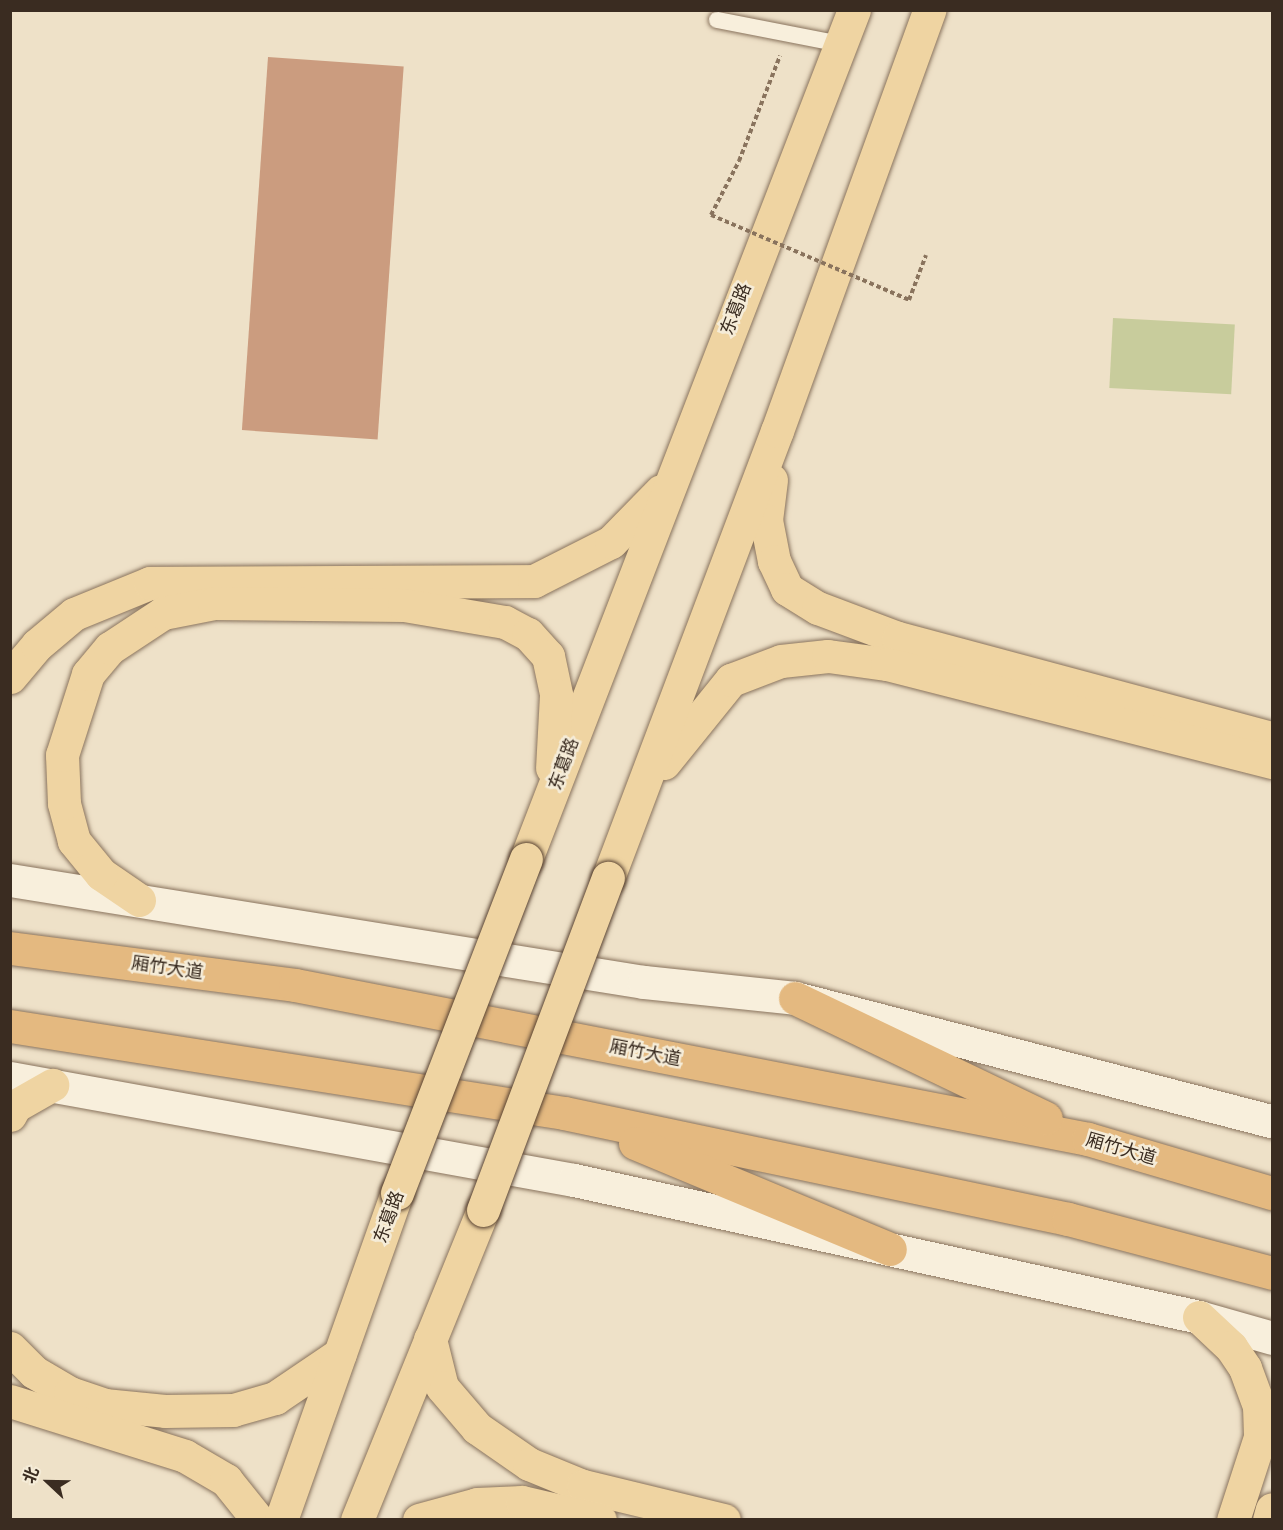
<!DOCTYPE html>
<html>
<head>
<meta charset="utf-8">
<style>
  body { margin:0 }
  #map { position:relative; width:1283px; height:1530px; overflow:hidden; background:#eee1c8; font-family:"Zilla Slab","Noto Sans SC",serif }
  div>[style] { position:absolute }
  .green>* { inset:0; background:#c8cc9c; transform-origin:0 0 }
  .building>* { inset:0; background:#cb9c7f; transform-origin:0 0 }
  .path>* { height:4px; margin-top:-2px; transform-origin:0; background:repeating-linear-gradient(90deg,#89735d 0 4.5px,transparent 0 7.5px) }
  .roads { filter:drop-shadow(0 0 2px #89735d) drop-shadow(0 0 2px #89735d) }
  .service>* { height:16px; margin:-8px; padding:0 8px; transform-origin:8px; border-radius:8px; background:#f8efdc }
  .secondary>* { height:33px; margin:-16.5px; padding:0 16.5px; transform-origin:16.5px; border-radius:16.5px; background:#f8efdc }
  .primary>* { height:33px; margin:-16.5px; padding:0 16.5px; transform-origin:16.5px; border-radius:16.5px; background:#efd4a2 }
  .trunk>* { height:33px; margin:-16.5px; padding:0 16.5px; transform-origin:16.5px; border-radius:16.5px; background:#e4b980 }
  .path-bridge>* { height:4px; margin-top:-2px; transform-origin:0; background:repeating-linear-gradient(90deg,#89735d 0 4.5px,transparent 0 7.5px) }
  .bridges { filter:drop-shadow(0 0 2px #584231) drop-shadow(0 0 2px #584231) }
  .primary-bridge>* { height:33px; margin:-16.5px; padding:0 16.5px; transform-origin:16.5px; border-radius:16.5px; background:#efd4a2 }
  span { translate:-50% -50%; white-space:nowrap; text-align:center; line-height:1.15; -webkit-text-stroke:5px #f5ecd8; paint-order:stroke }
  .street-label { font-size:18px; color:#3a2c21 }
  .frame { position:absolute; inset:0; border:12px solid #3a2c21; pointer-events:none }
  .north { position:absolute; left:18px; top:1452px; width:60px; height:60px; -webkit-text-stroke:4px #f5ecd8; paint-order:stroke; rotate:292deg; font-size:16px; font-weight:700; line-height:24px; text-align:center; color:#3a2c21 }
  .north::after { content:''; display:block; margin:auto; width:21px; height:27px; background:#3a2c21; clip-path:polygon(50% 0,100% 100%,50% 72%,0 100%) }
</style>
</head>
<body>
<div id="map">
  <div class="green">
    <div style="left:1113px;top:318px;width:122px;height:70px;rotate:3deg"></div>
  </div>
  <div class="building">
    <div style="left:268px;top:57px;width:136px;height:374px;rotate:4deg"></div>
  </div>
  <div class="path">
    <div style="left:711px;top:215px;width:61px;rotate:-62.6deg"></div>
    <div style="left:739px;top:161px;width:113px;rotate:-68.7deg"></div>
    <div style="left:909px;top:300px;width:48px;rotate:-69.3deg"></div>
  </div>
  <div class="roads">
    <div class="service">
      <div style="left:717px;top:20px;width:125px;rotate:11deg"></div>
    </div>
    <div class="secondary">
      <div style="left:10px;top:880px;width:642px;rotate:9.14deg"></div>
      <div style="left:644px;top:982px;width:152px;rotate:6deg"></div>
      <div style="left:795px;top:998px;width:493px;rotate:14.5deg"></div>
      <div style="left:10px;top:1078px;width:573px;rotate:10.25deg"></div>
      <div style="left:574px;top:1180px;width:640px;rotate:12.36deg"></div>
      <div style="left:1199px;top:1317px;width:76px;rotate:16deg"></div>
    </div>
    <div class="primary">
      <div style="left:771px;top:480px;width:40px;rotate:97.1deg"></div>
      <div style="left:766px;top:520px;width:42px;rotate:79deg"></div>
      <div style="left:774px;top:561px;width:31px;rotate:65deg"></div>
      <div style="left:787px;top:589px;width:36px;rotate:32deg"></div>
      <div style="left:818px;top:608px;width:85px;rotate:20.6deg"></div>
      <div style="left:898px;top:638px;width:387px;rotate:15deg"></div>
      <div style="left:10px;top:677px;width:42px;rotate:-49.8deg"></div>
      <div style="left:37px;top:645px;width:48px;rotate:-40deg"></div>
      <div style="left:74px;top:614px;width:82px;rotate:-22.2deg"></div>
      <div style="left:150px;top:583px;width:384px;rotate:-0.3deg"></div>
      <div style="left:534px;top:581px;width:86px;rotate:-26.9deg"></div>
      <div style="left:611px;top:542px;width:71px;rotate:-45.6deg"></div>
      <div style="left:664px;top:763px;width:107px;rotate:-51.1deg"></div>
      <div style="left:731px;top:680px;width:53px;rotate:-20.8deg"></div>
      <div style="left:781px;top:661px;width:47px;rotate:-6.1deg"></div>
      <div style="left:828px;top:656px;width:60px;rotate:7.7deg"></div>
      <div style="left:887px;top:664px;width:397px;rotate:14.3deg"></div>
      <div style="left:526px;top:859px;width:910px;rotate:-68.88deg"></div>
      <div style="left:608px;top:878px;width:478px;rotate:-69.3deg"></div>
      <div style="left:777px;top:431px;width:448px;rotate:-70.1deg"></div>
      <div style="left:139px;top:900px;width:46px;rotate:-145.6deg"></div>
      <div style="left:101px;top:874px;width:43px;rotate:-129.3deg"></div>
      <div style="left:74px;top:841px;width:39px;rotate:-105deg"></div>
      <div style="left:64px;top:803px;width:48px;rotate:-92.4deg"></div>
      <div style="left:62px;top:755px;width:85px;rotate:-72.2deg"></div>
      <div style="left:88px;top:674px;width:34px;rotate:-50deg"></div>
      <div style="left:110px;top:648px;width:64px;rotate:-33.4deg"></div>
      <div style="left:163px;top:613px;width:52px;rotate:-11.1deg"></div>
      <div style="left:214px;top:603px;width:190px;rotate:0.6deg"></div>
      <div style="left:404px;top:605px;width:102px;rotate:9.6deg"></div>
      <div style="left:505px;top:622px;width:26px;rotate:28deg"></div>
      <div style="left:528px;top:634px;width:30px;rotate:48deg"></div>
      <div style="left:548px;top:656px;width:40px;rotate:78deg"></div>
      <div style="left:556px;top:695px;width:73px;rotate:93.1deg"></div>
      <div style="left:10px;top:1115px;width:10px;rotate:-61deg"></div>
      <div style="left:15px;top:1106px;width:43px;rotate:-29.6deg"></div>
      <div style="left:1199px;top:1317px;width:44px;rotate:43.2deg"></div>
      <div style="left:1231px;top:1347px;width:25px;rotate:56deg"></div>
      <div style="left:1245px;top:1368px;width:40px;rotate:69.8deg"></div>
      <div style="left:1259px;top:1406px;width:31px;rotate:88deg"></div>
      <div style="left:1260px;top:1437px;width:87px;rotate:108deg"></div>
      <div style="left:430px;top:1339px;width:49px;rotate:76deg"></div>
      <div style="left:442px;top:1387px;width:54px;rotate:49.5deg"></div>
      <div style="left:477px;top:1428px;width:63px;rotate:34.7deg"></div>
      <div style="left:529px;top:1464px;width:58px;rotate:22.2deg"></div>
      <div style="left:583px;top:1486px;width:145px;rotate:13.6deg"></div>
      <div style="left:10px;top:1348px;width:34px;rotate:45deg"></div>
      <div style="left:34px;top:1372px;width:42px;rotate:30.3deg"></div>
      <div style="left:70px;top:1393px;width:36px;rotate:19deg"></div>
      <div style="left:104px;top:1405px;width:61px;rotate:5.6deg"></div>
      <div style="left:165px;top:1411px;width:68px;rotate:-0.8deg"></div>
      <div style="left:233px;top:1410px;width:44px;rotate:-15.9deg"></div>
      <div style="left:275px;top:1398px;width:78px;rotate:-34.1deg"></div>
      <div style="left:10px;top:1401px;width:183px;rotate:17.4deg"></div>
      <div style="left:185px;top:1456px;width:48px;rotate:30.3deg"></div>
      <div style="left:226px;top:1480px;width:51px;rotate:51.3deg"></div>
      <div style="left:281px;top:1520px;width:347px;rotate:-70.5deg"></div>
      <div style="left:357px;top:1520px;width:335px;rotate:-67.9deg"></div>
      <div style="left:419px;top:1520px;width:60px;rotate:-15.4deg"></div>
      <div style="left:477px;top:1504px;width:45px;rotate:-2.5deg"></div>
      <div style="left:522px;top:1502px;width:80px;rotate:13deg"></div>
      <div style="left:1269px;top:1520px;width:11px;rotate:-75deg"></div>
    </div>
    <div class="trunk">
      <div style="left:10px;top:948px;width:287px;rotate:7.4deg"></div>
      <div style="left:295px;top:985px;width:808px;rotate:10.99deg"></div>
      <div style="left:1088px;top:1139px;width:192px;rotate:16.4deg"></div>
      <div style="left:795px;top:998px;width:278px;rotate:25.6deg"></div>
      <div style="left:10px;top:1026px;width:561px;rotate:8.92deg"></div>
      <div style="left:564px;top:1113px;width:515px;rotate:11.88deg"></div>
      <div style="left:1068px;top:1219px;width:211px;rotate:14.8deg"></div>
      <div style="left:635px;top:1143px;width:276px;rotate:22.6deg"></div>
    </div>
  </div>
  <div class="path-bridge">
    <div style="left:711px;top:215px;width:215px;rotate:23.2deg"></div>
  </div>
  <div class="bridges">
    <div class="primary-bridge">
      <div style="left:397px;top:1193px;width:358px;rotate:-68.9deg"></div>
      <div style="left:483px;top:1210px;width:355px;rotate:-69.4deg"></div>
    </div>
  </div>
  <div class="street-label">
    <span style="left:736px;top:309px;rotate:-69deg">东葛路</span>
    <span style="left:564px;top:764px;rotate:-70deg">东葛路</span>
    <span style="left:167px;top:968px;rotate:8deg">厢竹大道</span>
    <span style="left:645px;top:1053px;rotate:11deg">厢竹大道</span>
    <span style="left:1121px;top:1149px;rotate:16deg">厢竹大道</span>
    <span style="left:389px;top:1217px;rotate:-70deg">东葛路</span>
  </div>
  <div class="frame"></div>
  <div class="north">北</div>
</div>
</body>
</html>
